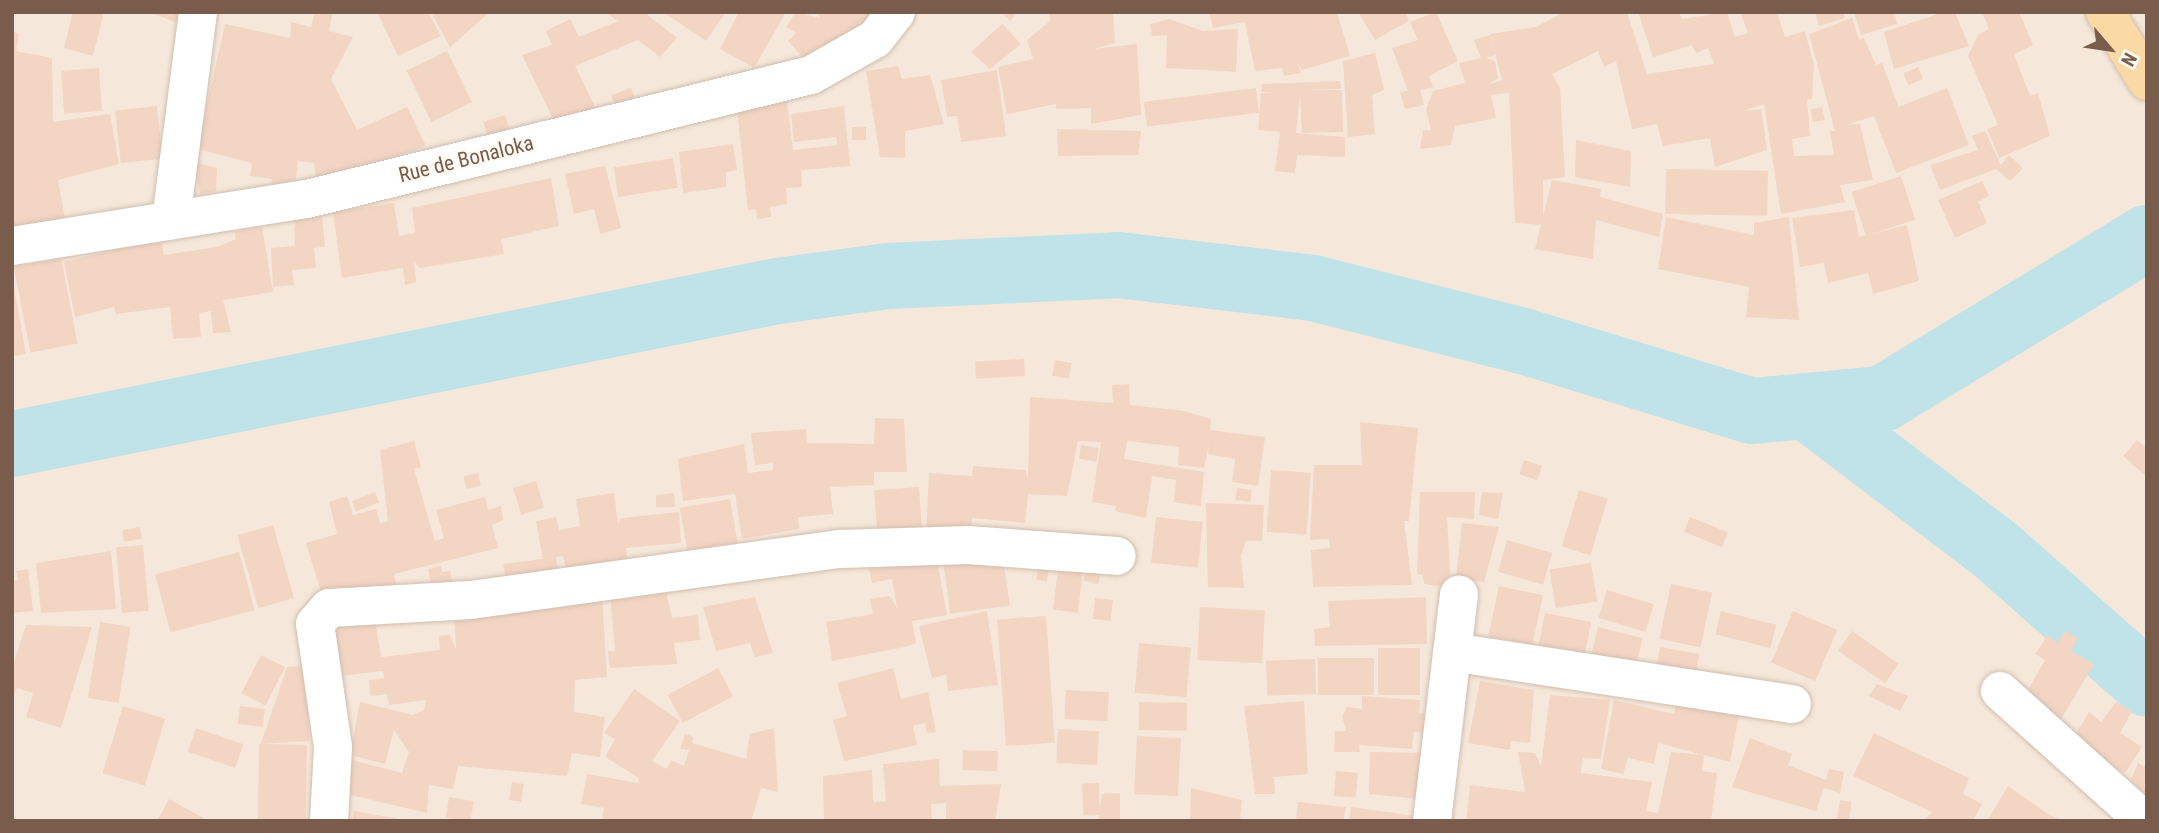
<!DOCTYPE html>
<html>
<head>
<meta charset="utf-8">
<style>
  body { margin:0 }
  #map { position:relative; width:2159px; height:833px; overflow:hidden; background:#fdf6ec; font-family:"Roboto Condensed",sans-serif }
  div>[style] { position:absolute }
  .residential>* { inset:0; background:#f5e8da; transform-origin:0 0 }
  .river>* { height:66px; margin:-33px; padding:0 33px; transform-origin:33px; border-radius:33px; background:#bfe3e8 }
  .building>* { inset:0; background:#f3d5c3; transform-origin:0 0 }
  .roads { filter:drop-shadow(0 0 2px #d1beb0) drop-shadow(0 0 2px #d1beb0) }
  .minor>* { height:38px; margin:-19px; padding:0 19px; transform-origin:19px; border-radius:19px; background:#fff }
  .major>* { height:38px; margin:-19px; padding:0 19px; transform-origin:19px; border-radius:19px; background:#fbd9a5 }
  span { translate:-50% -50%; white-space:nowrap; text-align:center; line-height:1.15; -webkit-text-stroke:5px #fffaf3; paint-order:stroke }
  .street-label { font-size:21px; color:#7a5c4d }
  .frame { position:absolute; inset:0; border:14px solid #7a5c4d; pointer-events:none }
  .north { position:absolute; left:2075px; top:14px; width:70px; height:70px; -webkit-text-stroke:5px #fffaf3; paint-order:stroke; rotate:119deg; font-size:19px; font-weight:700; line-height:28px; text-align:center; color:#7a5c4d }
  .north::after { content:''; display:block; margin:auto; width:24px; height:32px; background:#7a5c4d; clip-path:polygon(50% 0,100% 100%,50% 72%,0 100%) }
</style>
</head>
<body>
<div id="map">
  <div class="residential">
    <div style="left:12px;top:12px;width:2135px;height:809px"></div>
  </div>
  <div class="river">
    <div style="left:1806px;top:406px;width:241px;rotate:37.2deg"></div>
    <div style="left:1998px;top:552px;width:199px;rotate:41.5deg"></div>
    <div style="left:12px;top:444px;width:781px;rotate:-11.3deg"></div>
    <div style="left:778px;top:291px;width:111px;rotate:-7.8deg"></div>
    <div style="left:888px;top:276px;width:230px;rotate:-2.7deg"></div>
    <div style="left:1118px;top:265px;width:196px;rotate:6.7deg"></div>
    <div style="left:1313px;top:288px;width:217px;rotate:14.2deg"></div>
    <div style="left:1523px;top:341px;width:239px;rotate:17deg"></div>
    <div style="left:1752px;top:411px;width:131px;rotate:-5.3deg"></div>
    <div style="left:1882px;top:399px;width:310px;rotate:-31.3deg"></div>
  </div>
  <div class="building">
    <div style="clip-path:polygon(73px 12px,104px 12px,93px 56px,64px 48px)"></div>
    <div style="clip-path:polygon(148px 12px,189px 12px,184px 25px)"></div>
    <div style="clip-path:polygon(315px 12px,333px 12px,329px 31px,353px 37px,331px 79px,357px 130px,407px 107px,426px 146px,317px 183px,314px 163px,298px 161px,295px 188px,271px 192px,272px 179px,250px 176px,252px 163px,197px 149px,225px 24px,290px 38px,291px 22px,311px 27px)"></div>
    <div style="clip-path:polygon(377px 12px,428px 12px,441px 36px,398px 56px)"></div>
    <div style="clip-path:polygon(431px 12px,490px 12px,450px 47px)"></div>
    <div style="clip-path:polygon(605px 12px,644px 12px,677px 38px,660px 57px,638px 40px,575px 66px,597px 111px,558px 129px,522px 55px,552px 45px,546px 31px,570px 19px,579px 37px,618px 21px)"></div>
    <div style="clip-path:polygon(663px 12px,726px 12px,706px 41px)"></div>
    <div style="clip-path:polygon(739px 12px,786px 12px,754px 68px,720px 49px)"></div>
    <div style="clip-path:polygon(796px 12px,820px 18px,817px 12px,872px 12px,856px 37px,845px 30px,850px 38px,809px 64px,788px 41px,796px 33px,786px 27px)"></div>
    <div style="clip-path:polygon(1001px 12px,1018px 12px,1010px 21px)"></div>
    <div style="clip-path:polygon(1049px 12px,1113px 12px,1115px 43px,1093px 49px,1137px 44px,1141px 115px,1091px 124px,1091px 108px,1056px 109px,1056px 104px,1007px 114px,998px 67px,1033px 59px,1027px 40px,1050px 21px)"></div>
    <div style="clip-path:polygon(1209px 12px,1337px 12px,1350px 56px,1302px 70px,1298px 64px,1301px 73px,1284px 76px,1282px 68px,1255px 71px,1245px 22px,1213px 28px)"></div>
    <div style="clip-path:polygon(1358px 12px,1405px 12px,1409px 21px,1375px 40px)"></div>
    <div style="clip-path:polygon(1436px 12px,1458px 61px,1429px 76px,1433px 87px,1420px 90px,1424px 105px,1405px 109px,1400px 92px,1408px 91px,1392px 48px,1418px 40px,1410px 22px)"></div>
    <div style="clip-path:polygon(1565px 12px,1627px 12px,1647px 74px,1714px 64px,1708px 48px,1696px 53px,1692px 45px,1653px 57px,1638px 12px,1679px 12px,1682px 19px,1727px 12px,1735px 37px,1748px 33px,1740px 12px,1777px 12px,1785px 37px,1805px 31px,1814px 66px,1812px 99px,1807px 100px,1810px 136px,1792px 139px,1794px 156px,1834px 155px,1830px 131px,1835px 131px,1809px 34px,1852px 18px,1859px 40px,1864px 38px,1876px 65px,1882px 63px,1899px 108px,1846px 125px,1860px 124px,1873px 180px,1840px 185px,1845px 202px,1781px 214px,1764px 104px,1743px 111px,1761px 109px,1767px 150px,1715px 167px,1710px 138px,1663px 146px,1657px 124px,1632px 129px,1616px 61px,1604px 67px,1598px 51px,1552px 74px,1560px 88px,1565px 177px,1543px 180px,1543px 225px,1515px 223px,1509px 93px,1491px 95px,1496px 118px,1455px 126px,1451px 145px,1420px 149px,1423px 130px,1431px 130px,1426px 109px,1433px 91px,1465px 83px,1459px 63px,1481px 58px,1474px 40px,1490px 35px,1495px 55px,1486px 58px,1495px 61px,1498px 78px,1489px 84px,1502px 80px,1490px 34px,1536px 27px)"></div>
    <div style="clip-path:polygon(1815px 12px,1843px 12px,1845px 18px,1819px 26px)"></div>
    <div style="clip-path:polygon(1854px 12px,1902px 12px,1902px 13px,1895px 15px,1897px 24px,1861px 35px)"></div>
    <div style="clip-path:polygon(1944px 12px,1955px 12px,1969px 46px,1894px 69px,1884px 32px)"></div>
    <div style="clip-path:polygon(1982px 12px,2019px 12px,2033px 45px,2014px 54px,2030px 96px,2038px 93px,2050px 136px,1999px 158px,1987px 129px,1998px 125px,1968px 56px,1978px 35px,1989px 29px)"></div>
    <div style="clip-path:polygon(1169px 19px,1203px 31px,1238px 29px,1236px 72px,1166px 68px,1167px 35px,1152px 36px,1150px 24px)"></div>
    <div style="clip-path:polygon(1002px 24px,1021px 44px,990px 69px,971px 52px)"></div>
    <div style="clip-path:polygon(12px 31px,19px 34px,16px 51px,52px 58px,53px 122px,110px 114px,119px 164px,58px 180px,66px 224px,12px 233px)"></div>
    <div style="left:447px;top:51px;width:57px;height:45px;rotate:64deg"></div>
    <div style="clip-path:polygon(1375px 53px,1384px 90px,1372px 95px,1375px 134px,1348px 137px,1343px 61px)"></div>
    <div style="clip-path:polygon(898px 66px,902px 79px,930px 75px,944px 124px,905px 131px,905px 158px,880px 157px,866px 71px)"></div>
    <div style="left:1918px;top:67px;width:13px;height:16px;rotate:67deg"></div>
    <div style="left:99px;top:68px;width:43px;height:38px;rotate:86deg"></div>
    <div style="clip-path:polygon(997px 70px,1006px 136px,961px 142px,957px 116px,947px 117px,941px 80px)"></div>
    <div style="clip-path:polygon(1340px 81px,1341px 89px,1301px 89px,1342px 90px,1343px 132px,1302px 133px,1300px 95px,1296px 133px,1345px 137px,1345px 157px,1297px 155px,1295px 173px,1275px 171px,1280px 132px,1258px 130px,1261px 93px,1277px 93px,1261px 92px,1262px 84px)"></div>
    <div style="left:631px;top:88px;width:15px;height:21px;rotate:70deg"></div>
    <div style="left:1256px;top:88px;width:25px;height:113px;rotate:83deg"></div>
    <div style="left:1947px;top:88px;width:61px;height:78px;rotate:69deg"></div>
    <div style="clip-path:polygon(786px 93px,793px 150px,837px 145px,836px 137px,794px 142px,791px 114px,844px 106px,850px 166px,801px 170px,802px 187px,786px 188px,787px 204px,770px 207px,771px 217px,757px 219px,756px 209px,748px 210px,737px 110px)"></div>
    <div style="left:157px;top:106px;width:53px;height:42px;rotate:84deg"></div>
    <div style="left:1822px;top:107px;width:13px;height:12px;rotate:77deg"></div>
    <div style="left:505px;top:115px;width:25px;height:23px;rotate:72deg"></div>
    <div style="left:852px;top:127px;width:14px;height:13px"></div>
    <div style="clip-path:polygon(1057px 129px,1141px 131px,1138px 155px,1058px 156px)"></div>
    <div style="clip-path:polygon(1985px 131px,2001px 165px,2009px 155px,2023px 168px,2010px 181px,1996px 169px,1940px 190px,1930px 165px,1978px 150px,1972px 136px)"></div>
    <div style="clip-path:polygon(1576px 140px,1631px 151px,1630px 187px,1575px 177px)"></div>
    <div style="clip-path:polygon(733px 144px,737px 170px,726px 172px,726px 187px,683px 193px,679px 152px)"></div>
    <div style="left:673px;top:158px;width:30px;height:60px;rotate:81deg"></div>
    <div style="clip-path:polygon(194px 162px,217px 168px,216px 191px,200px 194px)"></div>
    <div style="clip-path:polygon(605px 166px,621px 228px,600px 234px,594px 209px,574px 214px,565px 174px)"></div>
    <div style="left:1666px;top:169px;width:102px;height:45px;rotate:1deg"></div>
    <div style="left:1901px;top:176px;width:46px;height:52px;rotate:72deg"></div>
    <div style="clip-path:polygon(551px 178px,559px 226px,501px 239px,504px 254px,420px 268px,414px 262px,416px 282px,405px 285px,403px 268px,342px 278px,333px 212px,394px 203px,399px 236px,415px 233px,412px 208px)"></div>
    <div style="clip-path:polygon(1552px 180px,1601px 189px,1600px 197px,1663px 214px,1659px 237px,1596px 220px,1593px 259px,1535px 249px)"></div>
    <div style="clip-path:polygon(1982px 181px,1989px 196px,1978px 202px,1987px 223px,1955px 238px,1938px 200px)"></div>
    <div style="clip-path:polygon(1854px 210px,1859px 237px,1907px 225px,1919px 281px,1873px 294px,1868px 273px,1828px 283px,1824px 263px,1800px 267px,1792px 218px)"></div>
    <div style="clip-path:polygon(322px 216px,325px 247px,314px 248px,316px 268px,292px 270px,294px 285px,273px 287px,271px 248px,295px 246px,294px 218px)"></div>
    <div style="clip-path:polygon(1666px 217px,1754px 235px,1754px 223px,1789px 217px,1799px 320px,1746px 317px,1749px 287px,1658px 269px)"></div>
    <div style="clip-path:polygon(262px 227px,273px 292px,223px 300px,231px 332px,213px 333px,211px 311px,199px 313px,201px 337px,173px 339px,170px 307px,116px 314px,114px 307px,75px 317px,64px 262px,161px 238px,164px 255px,217px 247px,236px 239px,235px 232px)"></div>
    <div style="left:61px;top:258px;width:87px;height:48px;rotate:79deg"></div>
    <div style="clip-path:polygon(12px 277px,26px 354px,12px 356px)"></div>
    <div style="left:1024px;top:359px;width:17px;height:49px;rotate:87deg"></div>
    <div style="left:1055px;top:360px;width:17px;height:16px;rotate:10deg"></div>
    <div style="clip-path:polygon(1129px 384px,1130px 405px,1184px 411px,1211px 419px,1210px 430px,1265px 437px,1258px 486px,1232px 482px,1235px 459px,1208px 454px,1209px 444px,1204px 468px,1178px 465px,1179px 447px,1127px 441px,1124px 459px,1204px 472px,1201px 506px,1174px 502px,1176px 480px,1152px 476px,1146px 518px,1115px 511px,1116px 506px,1092px 502px,1101px 442px,1078px 441px,1067px 496px,1028px 494px,1025px 523px,972px 518px,971px 539px,926px 537px,929px 473px,972px 476px,973px 466px,1026px 470px,1028px 480px,1030px 397px,1113px 403px,1112px 385px)"></div>
    <div style="clip-path:polygon(875px 418px,904px 419px,907px 472px,874px 472px,874px 485px,830px 487px,833px 514px,798px 517px,799px 529px,742px 539px,735px 494px,683px 501px,678px 459px,744px 444px,748px 473px,773px 470px,773px 463px,755px 465px,751px 433px,806px 429px,807px 443px,874px 444px)"></div>
    <div style="clip-path:polygon(1360px 422px,1418px 428px,1409px 521px,1404px 521px,1412px 585px,1313px 587px,1311px 550px,1330px 548px,1329px 539px,1310px 540px,1314px 465px,1362px 465px)"></div>
    <div style="clip-path:polygon(2137px 440px,2147px 449px,2147px 477px,2123px 456px)"></div>
    <div style="clip-path:polygon(414px 441px,421px 467px,414px 469px,435px 541px,444px 538px,436px 510px,485px 497px,488px 510px,501px 506px,503px 520px,492px 525px,498px 548px,394px 574px,398px 593px,324px 602px,306px 543px,337px 534px,329px 502px,347px 496px,353px 515px,376px 509px,380px 523px,388px 521px,380px 450px)"></div>
    <div style="left:1081px;top:445px;width:18px;height:14px;rotate:9deg"></div>
    <div style="left:1524px;top:460px;width:19px;height:15px;rotate:18deg"></div>
    <div style="left:1271px;top:470px;width:40px;height:62px;rotate:4deg"></div>
    <div style="left:478px;top:473px;width:13px;height:15px;rotate:77deg"></div>
    <div style="left:536px;top:481px;width:28px;height:24px;rotate:73deg"></div>
    <div style="left:919px;top:487px;width:41px;height:45px;rotate:86deg"></div>
    <div style="left:1237px;top:488px;width:15px;height:12px;rotate:8deg"></div>
    <div style="left:1579px;top:490px;width:30px;height:59px;rotate:17deg"></div>
    <div style="left:375px;top:492px;width:11px;height:25px;rotate:68deg"></div>
    <div style="clip-path:polygon(1420px 492px,1475px 492px,1474px 519px,1447px 517px,1451px 588px,1424px 584px,1423px 575px,1417px 574px)"></div>
    <div style="clip-path:polygon(1482px 492px,1503px 493px,1498px 519px,1479px 515px)"></div>
    <div style="clip-path:polygon(614px 493px,618px 524px,621px 518px,679px 512px,681px 543px,626px 548px,629px 574px,568px 579px,563px 556px,556px 557px,560px 580px,507px 585px,503px 564px,543px 559px,536px 521px,556px 517px,559px 530px,580px 526px,576px 499px)"></div>
    <div style="clip-path:polygon(674px 493px,675px 507px,656px 507px,656px 495px)"></div>
    <div style="left:730px;top:499px;width:45px;height:51px;rotate:80deg"></div>
    <div style="clip-path:polygon(1206px 503px,1264px 505px,1262px 541px,1246px 541px,1241px 556px,1244px 588px,1208px 587px)"></div>
    <div style="left:1156px;top:517px;width:47px;height:46px;rotate:6deg"></div>
    <div style="left:1690px;top:517px;width:41px;height:16px;rotate:22deg"></div>
    <div style="clip-path:polygon(1462px 523px,1499px 527px,1484px 582px,1456px 578px)"></div>
    <div style="left:273px;top:525px;width:76px;height:37px;rotate:74deg"></div>
    <div style="left:140px;top:527px;width:12px;height:18px;rotate:81deg"></div>
    <div style="left:1507px;top:540px;width:47px;height:33px;rotate:16deg"></div>
    <div style="left:143px;top:545px;width:66px;height:27px;rotate:85deg"></div>
    <div style="clip-path:polygon(111px 551px,116px 609px,41px 613px,36px 563px)"></div>
    <div style="left:239px;top:552px;width:60px;height:87px;rotate:75deg"></div>
    <div style="left:1003px;top:557px;width:49px;height:60px;rotate:82deg"></div>
    <div style="left:1040px;top:557px;width:11px;height:23px;rotate:10deg"></div>
    <div style="clip-path:polygon(937px 561px,947px 615px,912px 621px,916px 643px,905px 647px,832px 661px,826px 622px,873px 614px,870px 599px,890px 596px,897px 608px,892px 579px,872px 583px,869px 569px)"></div>
    <div style="left:1591px;top:563px;width:39px;height:42px;rotate:81deg"></div>
    <div style="left:1088px;top:564px;width:15px;height:17px;rotate:16deg"></div>
    <div style="clip-path:polygon(441px 566px,442px 572px,450px 571px,453px 584px,432px 588px,428px 569px)"></div>
    <div style="clip-path:polygon(28px 569px,33px 611px,12px 613px,12px 581px,18px 580px,16px 571px)"></div>
    <div style="left:1058px;top:569px;width:25px;height:41px;rotate:7deg"></div>
    <div style="left:1671px;top:584px;width:42px;height:56px;rotate:12deg"></div>
    <div style="left:1499px;top:586px;width:45px;height:51px;rotate:12deg"></div>
    <div style="left:1607px;top:590px;width:49px;height:29px;rotate:17deg"></div>
    <div style="clip-path:polygon(666px 591px,672px 618px,698px 615px,700px 640px,674px 643px,677px 664px,610px 668px,608px 651px,615px 651px,610px 593px)"></div>
    <div style="clip-path:polygon(602px 595px,607px 677px,575px 680px,574px 712px,605px 717px,600px 757px,572px 753px,567px 776px,458px 766px,453px 789px,429px 785px,427px 813px,342px 793px,349px 759px,402px 773px,409px 752px,394px 730px,385px 764px,350px 755px,360px 702px,413px 715px,424px 710px,426px 700px,389px 705px,387px 694px,370px 696px,369px 680px,384px 678px,383px 671px,341px 676px,333px 627px,375px 620px,381px 657px,440px 650px,439px 636px,450px 635px,456px 649px,454px 616px)"></div>
    <div style="clip-path:polygon(755px 597px,773px 653px,755px 657px,750px 643px,716px 651px,703px 607px)"></div>
    <div style="clip-path:polygon(1426px 597px,1427px 644px,1315px 646px,1314px 629px,1330px 627px,1328px 601px)"></div>
    <div style="left:1095px;top:598px;width:18px;height:21px;rotate:6deg"></div>
    <div style="left:1200px;top:607px;width:65px;height:53px;rotate:3deg"></div>
    <div style="clip-path:polygon(987px 611px,998px 685px,948px 691px,946px 675px,932px 678px,919px 626px)"></div>
    <div style="left:1721px;top:611px;width:57px;height:24px;rotate:14deg"></div>
    <div style="left:1793px;top:611px;width:48px;height:56px;rotate:23deg"></div>
    <div style="left:1545px;top:613px;width:47px;height:33px;rotate:11deg"></div>
    <div style="left:1046px;top:616px;width:127px;height:49px;rotate:86deg"></div>
    <div style="left:100px;top:622px;width:31px;height:77px;rotate:9deg"></div>
    <div style="clip-path:polygon(26px 625px,92px 627px,61px 728px,26px 717px,33px 693px,17px 688px,12px 700px,12px 668px)"></div>
    <div style="left:1598px;top:627px;width:46px;height:39px;rotate:14deg"></div>
    <div style="left:1852px;top:631px;width:57px;height:24px;rotate:35deg"></div>
    <div style="clip-path:polygon(2065px 631px,2078px 638px,2071px 651px,2094px 664px,2060px 721px,2022px 700px,2045px 660px,2035px 654px,2048px 635px,2057px 643px)"></div>
    <div style="left:1139px;top:643px;width:52px;height:50px;rotate:5deg"></div>
    <div style="left:1660px;top:647px;width:40px;height:24px;rotate:10deg"></div>
    <div style="left:1378px;top:648px;width:42px;height:47px"></div>
    <div style="left:261px;top:655px;width:27px;height:43px;rotate:27deg"></div>
    <div style="left:1318px;top:658px;width:56px;height:37px"></div>
    <div style="left:1315px;top:659px;width:35px;height:49px;rotate:88deg"></div>
    <div style="clip-path:polygon(306px 666px,309px 741px,261px 744px,287px 667px)"></div>
    <div style="left:718px;top:668px;width:32px;height:57px;rotate:62deg"></div>
    <div style="clip-path:polygon(893px 668px,901px 699px,928px 692px,936px 732px,927px 733px,925px 723px,913px 726px,917px 745px,844px 761px,833px 720px,847px 716px,837px 683px)"></div>
    <div style="clip-path:polygon(1480px 681px,1534px 690px,1530px 743px,1511px 741px,1510px 750px,1468px 743px)"></div>
    <div style="clip-path:polygon(1877px 684px,1908px 696px,1900px 711px,1869px 696px)"></div>
    <div style="clip-path:polygon(634px 689px,680px 721px,652px 761px,667px 769px,671px 760px,684px 766px,689px 750px,680px 749px,685px 734px,694px 737px,692px 743px,746px 759px,750px 734px,774px 728px,778px 792px,761px 788px,751px 821px,602px 821px,604px 808px,581px 804px,587px 774px,638px 783px,639px 778px,605px 757px,615px 739px,604px 733px)"></div>
    <div style="left:1066px;top:690px;width:43px;height:29px;rotate:3deg"></div>
    <div style="clip-path:polygon(1550px 695px,1610px 700px,1601px 759px,1583px 758px,1581px 773px,1652px 782px,1646px 811px,1658px 813px,1671px 752px,1704px 755px,1702px 771px,1717px 773px,1711px 821px,1466px 821px,1470px 785px,1525px 792px,1518px 752px,1535px 753px,1541px 766px)"></div>
    <div style="clip-path:polygon(1362px 696px,1420px 700px,1419px 713px,1434px 714px,1432px 733px,1414px 732px,1412px 749px,1359px 745px,1360px 752px,1334px 752px,1335px 731px,1346px 731px,1342px 716px,1347px 707px,1362px 709px)"></div>
    <div style="clip-path:polygon(1710px 698px,1752px 707px,1750px 718px,1739px 716px,1730px 762px,1658px 743px,1654px 764px,1628px 758px,1623px 774px,1601px 769px,1614px 700px,1674px 714px,1676px 705px,1708px 711px)"></div>
    <div style="clip-path:polygon(1304px 701px,1308px 774px,1274px 777px,1275px 794px,1255px 794px,1244px 706px)"></div>
    <div style="left:1139px;top:702px;width:48px;height:28px;rotate:1deg"></div>
    <div style="clip-path:polygon(2116px 702px,2132px 711px,2120px 733px,2142px 747px,2125px 773px,2071px 742px,2089px 712px,2101px 722px)"></div>
    <div style="left:123px;top:706px;width:44px;height:70px;rotate:17deg"></div>
    <div style="left:240px;top:706px;width:25px;height:18px;rotate:7deg"></div>
    <div style="left:196px;top:728px;width:50px;height:25px;rotate:19deg"></div>
    <div style="left:1058px;top:729px;width:41px;height:34px;rotate:3deg"></div>
    <div style="clip-path:polygon(1874px 733px,1969px 778px,1963px 794px,1982px 804px,1973px 821px,1923px 821px,1932px 812px,1853px 776px)"></div>
    <div style="left:1137px;top:736px;width:44px;height:58px;rotate:3deg"></div>
    <div style="clip-path:polygon(1750px 738px,1792px 754px,1788px 765px,1826px 780px,1829px 769px,1844px 772px,1840px 793px,1824px 788px,1816px 811px,1732px 787px)"></div>
    <div style="left:259px;top:744px;width:48px;height:76px;rotate:1deg"></div>
    <div style="left:963px;top:750px;width:35px;height:20px;rotate:2deg"></div>
    <div style="clip-path:polygon(1370px 752px,1436px 753px,1430px 800px,1369px 794px)"></div>
    <div style="clip-path:polygon(939px 759px,940px 786px,1001px 784px,995px 821px,946px 821px,946px 803px,931px 804px,932px 821px,824px 821px,823px 776px,872px 770px,873px 802px,886px 801px,883px 764px)"></div>
    <div style="clip-path:polygon(2138px 763px,2147px 768px,2145px 794px,2131px 780px)"></div>
    <div style="left:1336px;top:771px;width:22px;height:25px;rotate:5deg"></div>
    <div style="left:512px;top:782px;width:12px;height:18px;rotate:9deg"></div>
    <div style="left:1099px;top:783px;width:32px;height:17px;rotate:88deg"></div>
    <div style="clip-path:polygon(2008px 786px,2048px 814px,2063px 821px,1987px 821px)"></div>
    <div style="clip-path:polygon(1191px 788px,1242px 800px,1240px 821px,1174px 821px,1190px 819px)"></div>
    <div style="clip-path:polygon(1120px 793px,1120px 821px,1098px 821px,1102px 794px)"></div>
    <div style="left:449px;top:797px;width:25px;height:21px;rotate:9deg"></div>
    <div style="clip-path:polygon(169px 799px,209px 821px,157px 821px)"></div>
    <div style="left:1840px;top:800px;width:12px;height:20px;rotate:9deg"></div>
    <div style="clip-path:polygon(1298px 802px,1346px 807px,1343px 821px,1296px 821px)"></div>
    <div style="clip-path:polygon(1351px 807px,1416px 816px,1415px 821px,1349px 821px)"></div>
    <div style="clip-path:polygon(354px 811px,399px 819px,399px 821px,352px 821px)"></div>
  </div>
  <div class="roads">
    <div class="minor">
      <div style="left:171px;top:220px;width:210px;rotate:-82.6deg"></div>
      <div style="left:12px;top:246px;width:299px;rotate:-9.1deg"></div>
      <div style="left:307px;top:199px;width:519px;rotate:-13.82deg"></div>
      <div style="left:811px;top:75px;width:73px;rotate:-29.4deg"></div>
      <div style="left:875px;top:39px;width:34px;rotate:-52deg"></div>
      <div style="left:1452px;top:652px;width:344px;rotate:8.7deg"></div>
      <div style="left:2000px;top:691px;width:195px;rotate:41.9deg"></div>
      <div style="left:329px;top:821px;width:74px;rotate:-86.9deg"></div>
      <div style="left:333px;top:747px;width:124px;rotate:-98.3deg"></div>
      <div style="left:315px;top:624px;width:21px;rotate:-49deg"></div>
      <div style="left:329px;top:608px;width:142px;rotate:-3.2deg"></div>
      <div style="left:471px;top:600px;width:373px;rotate:-7.9deg"></div>
      <div style="left:840px;top:549px;width:128px;rotate:-1.8deg"></div>
      <div style="left:968px;top:545px;width:149px;rotate:4.2deg"></div>
      <div style="left:1432px;top:821px;width:228px;rotate:-83.2deg"></div>
    </div>
    <div class="major">
      <div style="left:2105px;top:12px;width:81px;rotate:58.7deg"></div>
    </div>
  </div>
  <div class="street-label">
    <span style="left:466px;top:159px;rotate:-14deg">Rue de Bonaloka</span>
  </div>
  <div class="frame"></div>
  <div class="north">N</div>
</div>
</body>
</html>
